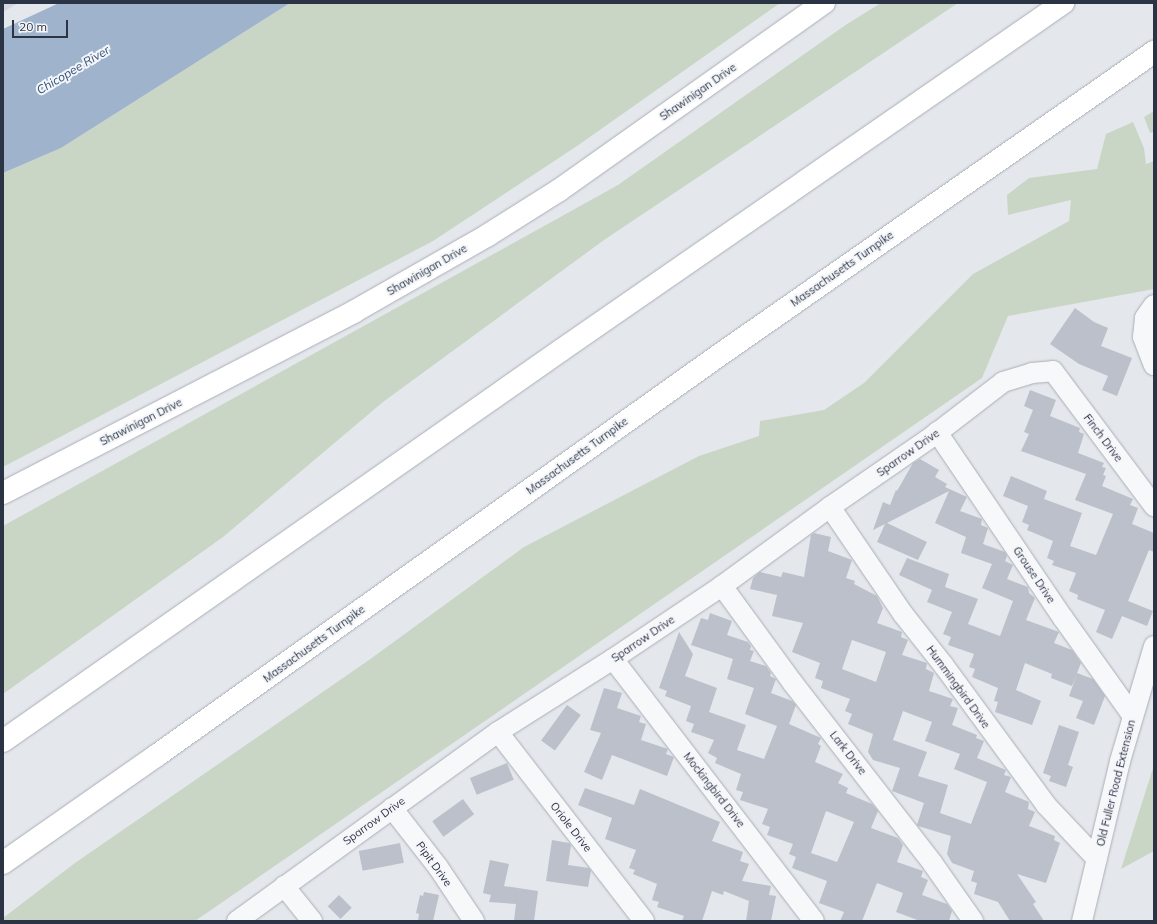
<!DOCTYPE html>
<html>
<head>
<meta charset="utf-8">
<style>
  body { margin:0 }
  #map { position:relative; width:1157px; height:924px; overflow:hidden; background:#e4e7ec; font-family:Mulish,sans-serif }
  div>[style] { position:absolute }
  .built>* { inset:0; background:#d2d6de }
  .green>* { inset:0; background:#c9d6c5 }
  .water>* { inset:0; background:#9fb4cc }
  .building>* { inset:0; background:#bbc0ca; transform-origin:0 0 }
  .roads { filter:drop-shadow(0 0 1px #a9aeb7) drop-shadow(0 0 1px #a9aeb7) }
  .minor>* { height:20px; margin:-10px; padding:0 10px; transform-origin:10px; border-radius:10px; background:#f7f8fa }
  .secondary>* { height:22px; margin:-11px; padding:0 11px; transform-origin:11px; border-radius:11px; background:#fff }
  .motorway>* { height:22px; margin:-11px; padding:0 11px; transform-origin:11px; border-radius:11px; background:#fff }
  span { translate:-50% -50%; white-space:nowrap; text-align:center; line-height:1.15; -webkit-text-stroke:4px #f4f6f9; paint-order:stroke }
  .street-label { font-size:11px; color:#2b3445 }
  .water-label { font-size:12px; color:#34527a; font-style:italic }
  .frame { position:absolute; inset:0; border:4px solid #2b3445; pointer-events:none }
  .scale { position:absolute; left:12px; top:20px; width:56px; height:18px; box-sizing:border-box; border:2px solid #2b3445; border-top:0; padding-left:5px; font-size:12px; line-height:14px; white-space:nowrap; color:#2b3445; -webkit-text-stroke:3px #f4f6f9; paint-order:stroke }
</style>
</head>
<body>
<div id="map">
  <div class="built">
    <div style="clip-path:polygon(3px 3px,18px 3px,3px 12px)"></div>
  </div>
  <div class="green">
    <div style="clip-path:polygon(290px 3px,780px 3px,577px 146px,433px 241px,3px 467px,3px 173px,61px 148px)"></div>
    <div style="clip-path:polygon(881px 3px,958px 3px,604px 240px,383px 402px,223px 537px,3px 694px,3px 526px,618px 185px,847px 24px)"></div>
    <div style="clip-path:polygon(1154px 111px,1154px 132px,1150px 133px,1144px 117px)"></div>
    <div style="clip-path:polygon(1133px 122px,1144px 148px,1146px 164px,1154px 161px,1154px 289px,1008px 316px,982px 378px,195px 921px,3px 921px,3px 918px,75px 863px,369px 660px,524px 547px,699px 456px,759px 436px,760px 421px,824px 410px,864px 383px,973px 274px,1069px 221px,1071px 200px,1008px 215px,1007px 195px,1029px 178px,1097px 169px,1106px 134px)"></div>
    <div style="clip-path:polygon(1154px 765px,1154px 851px,1121px 869px)"></div>
  </div>
  <div class="water">
    <div style="clip-path:polygon(59px 3px,290px 3px,61px 148px,3px 173px,3px 29px)"></div>
  </div>
  <div class="building">
    <div style="clip-path:polygon(1075px 308px,1094px 322px,1108px 328px,1101px 346px,1132px 358px,1117px 396px,1102px 390px,1108px 376px,1079px 364px,1050px 344px)"></div>
    <div style="clip-path:polygon(1030px 390px,1056px 400px,1050px 416px,1080px 428px,1079px 432px,1084px 434px,1078px 453px,1104px 463px,1102px 467px,1106px 468px,1103px 475px,1106px 476px,1102px 486px,1133px 499px,1130px 505px,1138px 508px,1132px 524px,1154px 533px,1154px 552px,1149px 550px,1128px 601px,1153px 611px,1147px 626px,1122px 616px,1112px 639px,1096px 632px,1105px 610px,1077px 599px,1078px 595px,1069px 591px,1076px 573px,1052px 565px,1054px 561px,1047px 558px,1053px 541px,1027px 530px,1029px 525px,1022px 522px,1028px 506px,1003px 496px,1011px 476px,1047px 491px,1044px 499px,1082px 513px,1070px 546px,1096px 555px,1113px 514px,1075px 500px,1086px 474px,1021px 451px,1029px 434px,1024px 432px,1033px 410px,1024px 406px)"></div>
    <div style="clip-path:polygon(920px 459px,939px 470px,935px 477px,947px 484px,945px 487px,967px 497px,960px 511px,982px 519px,981px 525px,988px 528px,983px 544px,1005px 552px,1007px 556px,1005px 561px,1013px 565px,1007px 579px,1028px 587px,1029px 593px,1035px 598px,1026px 620px,1059px 632px,1054px 643px,1072px 650px,1081px 663px,1077px 673px,1093px 679px,1105px 696px,1094px 725px,1076px 718px,1083px 701px,1069px 696px,1077px 674px,1072px 686px,1051px 678px,1052px 674px,1025px 663px,1016px 690px,1041px 701px,1032px 725px,995px 712px,998px 702px,994px 701px,998px 688px,972px 677px,975px 669px,969px 667px,974px 654px,948px 645px,951px 637px,943px 634px,952px 612px,927px 602px,932px 590px,899px 575px,907px 558px,949px 574px,945px 587px,978px 599px,968px 624px,1000px 636px,1013px 601px,982px 588px,992px 564px,961px 553px,966px 537px,935px 523px,949px 491px,887px 523px,927px 542px,918px 560px,877px 542px,885px 524px,873px 530px,883px 502px,890px 505px,896px 490px,897px 491px,913px 463px)"></div>
    <div style="clip-path:polygon(evenodd,814px 533px,831px 537px,828px 551px,852px 560px,846px 578px,855px 581px,854px 584px,877px 596px,883px 608px,877px 623px,902px 632px,901px 637px,908px 640px,902px 655px,927px 663px,926px 669px,934px 673px,929px 691px,953px 699px,950px 706px,958px 708px,952px 725px,977px 735px,976px 738px,984px 741px,977px 758px,1006px 770px,1004px 775px,1011px 777px,1005px 792px,1029px 802px,1028px 809px,1035px 812px,1029px 826px,1055px 836px,1054px 840px,1060px 843px,1046px 883px,1017px 874px,1036px 902px,1033px 904px,1044px 921px,1010px 921px,998px 902px,974px 894px,977px 883px,971px 881px,974px 871px,952px 863px,947px 854px,951px 836px,918px 826px,917px 825px,924px 803px,892px 791px,900px 768px,873px 760px,868px 752px,873px 734px,848px 724px,852px 714px,845px 711px,850px 699px,821px 688px,823px 681px,815px 678px,820px 663px,792px 652px,803px 623px,772px 616px,777px 595px,750px 589px,753px 578px,760px 572px,781px 577px,783px 572px,804px 577px,811px 535px,814px 533px,852px 640px,886px 652px,876px 682px,842px 669px,852px 640px,814px 533px,903px 711px,932px 722px,925px 741px,960px 754px,954px 769px,987px 782px,971px 824px,940px 813px,948px 785px,918px 776px,927px 752px,893px 740px,903px 711px)"></div>
    <div style="clip-path:polygon(evenodd,710px 613px,732px 621px,727px 635px,748px 642px,751px 646px,750px 650px,754px 651px,750px 661px,766px 666px,771px 673px,770px 676px,776px 679px,771px 693px,792px 701px,796px 705px,789px 724px,821px 738px,818px 744px,821px 746px,815px 762px,843px 774px,838px 783px,848px 788px,846px 793px,872px 804px,878px 811px,871px 828px,898px 838px,903px 845px,897px 862px,923px 871px,921px 877px,928px 880px,922px 895px,947px 904px,952px 911px,949px 921px,920px 921px,896px 912px,903px 893px,877px 883px,862px 921px,840px 921px,844px 912px,819px 903px,827px 881px,792px 868px,796px 857px,789px 854px,793px 844px,767px 835px,770px 827px,762px 824px,768px 809px,740px 800px,743px 792px,736px 790px,741px 774px,715px 763px,717px 758px,708px 753px,714px 740px,691px 732px,694px 724px,686px 721px,691px 706px,665px 696px,667px 691px,659px 688px,679px 632px,693px 654px,685px 676px,717px 688px,709px 712px,746px 725px,737px 750px,764px 759px,777px 726px,745px 714px,754px 688px,727px 679px,733px 659px,691px 645px,701px 618px,708px 620px,710px 613px,826px 811px,854px 822px,837px 862px,811px 853px,826px 811px)"></div>
    <div style="clip-path:polygon(604px 688px,622px 693px,617px 708px,641px 716px,639px 722px,646px 724px,641px 740px,668px 749px,666px 754px,674px 757px,667px 776px,612px 755px,602px 780px,584px 772px,601px 733px,590px 730px)"></div>
    <div style="left:567px;top:705px;width:17px;height:44px;rotate:36deg"></div>
    <div style="clip-path:polygon(1059px 725px,1079px 732px,1068px 765px,1073px 767px,1066px 787px,1049px 781px,1051px 776px,1043px 773px)"></div>
    <div style="left:507px;top:763px;width:18px;height:40px;rotate:68deg"></div>
    <div style="clip-path:polygon(585px 788px,634px 805px,640px 789px,720px 822px,712px 841px,743px 852px,740px 861px,749px 864px,742px 881px,771px 886px,769px 895px,776px 896px,771px 921px,746px 921px,749px 901px,724px 891px,723px 895px,712px 891px,702px 921px,682px 921px,684px 916px,657px 907px,659px 902px,652px 900px,657px 884px,633px 874px,635px 870px,629px 868px,636px 850px,605px 839px,612px 818px,578px 805px)"></div>
    <div style="left:463px;top:799px;width:19px;height:38px;rotate:54deg"></div>
    <div style="clip-path:polygon(552px 840px,569px 843px,571px 845px,568px 865px,589px 868px,591px 871px,588px 887px,546px 881px)"></div>
    <div style="left:400px;top:843px;width:20px;height:42px;rotate:79deg"></div>
    <div style="clip-path:polygon(490px 860px,509px 864px,504px 886px,538px 891px,534px 921px,514px 921px,516px 904px,489px 902px,491px 895px,483px 893px)"></div>
    <div style="clip-path:polygon(424px 892px,439px 895px,433px 921px,418px 921px,419px 914px,416px 913px,420px 895px,423px 896px)"></div>
    <div style="left:339px;top:895px;width:18px;height:16px;rotate:45deg"></div>
  </div>
  <div class="roads">
    <div class="minor">
      <div style="left:1154px;top:305px;width:16px;rotate:125deg"></div>
      <div style="left:1145px;top:318px;width:19px;rotate:96deg"></div>
      <div style="left:1143px;top:337px;width:30px;rotate:69deg"></div>
      <div style="left:937px;top:432px;width:225px;rotate:55.9deg"></div>
      <div style="left:1063px;top:618px;width:120px;rotate:54.5deg"></div>
      <div style="left:830px;top:507px;width:130px;rotate:55.7deg"></div>
      <div style="left:903px;top:614px;width:66px;rotate:51.7deg"></div>
      <div style="left:944px;top:666px;width:172px;rotate:53.7deg"></div>
      <div style="left:1046px;top:805px;width:74px;rotate:46.6deg"></div>
      <div style="left:722px;top:586px;width:119px;rotate:53.9deg"></div>
      <div style="left:792px;top:682px;width:230px;rotate:52.2deg"></div>
      <div style="left:933px;top:864px;width:70px;rotate:54.9deg"></div>
      <div style="left:613px;top:659px;width:330px;rotate:52.5deg"></div>
      <div style="left:498px;top:732px;width:239px;rotate:52.3deg"></div>
      <div style="left:392px;top:808px;width:75px;rotate:52.1deg"></div>
      <div style="left:438px;top:867px;width:65px;rotate:56.3deg"></div>
      <div style="left:284px;top:886px;width:45px;rotate:51.3deg"></div>
      <div style="left:237px;top:921px;width:322px;rotate:-35.9deg"></div>
      <div style="left:498px;top:732px;width:136px;rotate:-32.4deg"></div>
      <div style="left:613px;top:659px;width:131px;rotate:-33.8deg"></div>
      <div style="left:722px;top:586px;width:134px;rotate:-36.2deg"></div>
      <div style="left:830px;top:507px;width:125px;rotate:-34.6deg"></div>
      <div style="left:933px;top:436px;width:88px;rotate:-37.6deg"></div>
      <div style="left:1003px;top:382px;width:30px;rotate:-17deg"></div>
      <div style="left:1032px;top:373px;width:21px;rotate:-5deg"></div>
      <div style="left:1053px;top:371px;width:169px;rotate:53.2deg"></div>
      <div style="left:1082px;top:921px;width:164px;rotate:-76.6deg"></div>
      <div style="left:1120px;top:761px;width:120px;rotate:-73.5deg"></div>
    </div>
    <div class="secondary">
      <div style="left:3px;top:493px;width:396px;rotate:-27.3deg"></div>
      <div style="left:355px;top:311px;width:153px;rotate:-29.7deg"></div>
      <div style="left:488px;top:235px;width:83px;rotate:-32.2deg"></div>
      <div style="left:558px;top:191px;width:326px;rotate:-35.3deg"></div>
    </div>
    <div class="motorway">
      <div style="left:3px;top:741px;width:680px;rotate:-35deg"></div>
      <div style="left:560px;top:351px;width:612px;rotate:-34.68deg"></div>
      <div style="left:3px;top:863px;width:187px;rotate:-35deg"></div>
      <div style="left:156px;top:756px;width:690px;rotate:-35.44deg"></div>
      <div style="left:718px;top:356px;width:532px;rotate:-34.89deg"></div>
    </div>
  </div>
  <div class="street-label">
    <span style="left:698px;top:92px;rotate:-35deg">Shawinigan Drive</span>
    <span style="left:842px;top:269px;rotate:-35deg">Massachusetts Turnpike</span>
    <span style="left:427px;top:270px;rotate:-30deg">Shawinigan Drive</span>
    <span style="left:141px;top:422px;rotate:-27deg">Shawinigan Drive</span>
    <span style="left:1103px;top:438px;rotate:53deg">Finch Drive</span>
    <span style="left:908px;top:453px;rotate:-35deg">Sparrow Drive</span>
    <span style="left:577px;top:456px;rotate:-36deg">Massachusetts Turnpike</span>
    <span style="left:1034px;top:575px;rotate:56deg">Grouse Drive</span>
    <span style="left:643px;top:639px;rotate:-34deg">Sparrow Drive</span>
    <span style="left:314px;top:644px;rotate:-36deg">Massachusetts Turnpike</span>
    <span style="left:958px;top:687px;rotate:54deg">Hummingbird Drive</span>
    <span style="left:848px;top:753px;rotate:52deg">Lark Drive</span>
    <span style="left:1116px;top:783px;rotate:-76deg">Old Fuller Road Extension</span>
    <span style="left:714px;top:790px;rotate:52deg">Mockingbird Drive</span>
    <span style="left:374px;top:821px;rotate:-36deg">Sparrow Drive</span>
    <span style="left:571px;top:827px;rotate:52deg">Oriole Drive</span>
    <span style="left:434px;top:864px;rotate:54deg">Pipit Drive</span>
  </div>
  <div class="water-label">
    <span style="left:73px;top:70px;rotate:-31deg">Chicopee River</span>
  </div>
  <div class="frame"></div>
  <div class="scale">20 m</div>
</div>
</body>
</html>
